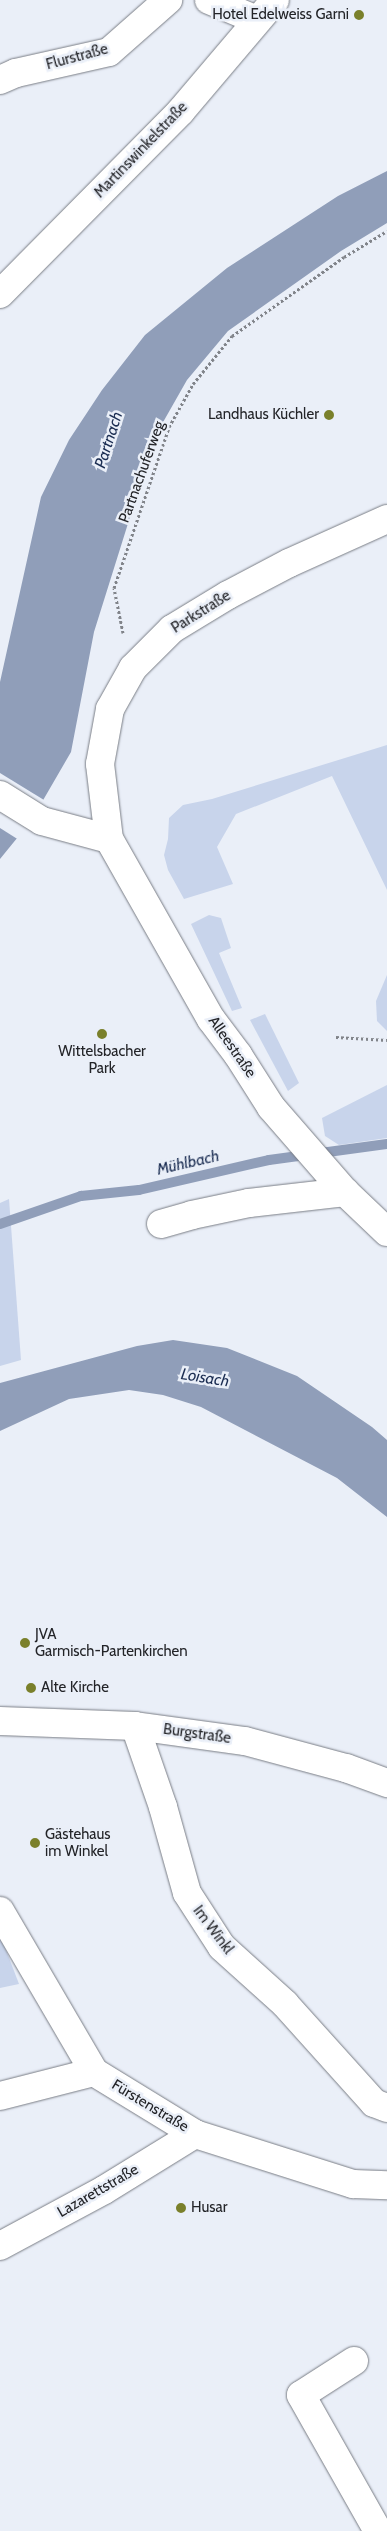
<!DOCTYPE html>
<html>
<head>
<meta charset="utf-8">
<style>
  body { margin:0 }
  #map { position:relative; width:387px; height:2531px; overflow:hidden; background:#eaeff8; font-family:Cabin,sans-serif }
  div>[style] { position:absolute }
  .green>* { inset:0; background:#c8d4eb }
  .water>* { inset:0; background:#909eb9 }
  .pier>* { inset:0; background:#eaeff8 }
  .stream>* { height:10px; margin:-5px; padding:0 5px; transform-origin:5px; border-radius:5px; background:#909eb9 }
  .path>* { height:3px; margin-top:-1.5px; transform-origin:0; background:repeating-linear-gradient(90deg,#81848a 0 2.5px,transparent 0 5px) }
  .roads { filter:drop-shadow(0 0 1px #797d85) drop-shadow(0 0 1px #797d85) }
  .minor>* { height:28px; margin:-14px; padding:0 14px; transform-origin:14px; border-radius:14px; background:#fff }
  .major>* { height:28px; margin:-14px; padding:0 14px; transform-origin:14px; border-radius:14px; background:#fff }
  .dots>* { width:14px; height:14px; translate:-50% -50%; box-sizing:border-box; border:2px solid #eaeff8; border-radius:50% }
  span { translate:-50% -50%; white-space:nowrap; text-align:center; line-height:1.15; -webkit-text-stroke:5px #eaeff8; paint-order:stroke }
  .poi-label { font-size:15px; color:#232428 }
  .right { translate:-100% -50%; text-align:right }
  .left { translate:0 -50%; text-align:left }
  .street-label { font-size:15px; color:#232428 }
  .water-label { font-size:16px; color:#1b2d52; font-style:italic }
</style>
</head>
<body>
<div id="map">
  <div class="green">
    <div style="clip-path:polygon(387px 745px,387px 890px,332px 776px,236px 814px,217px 847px,233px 884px,184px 899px,168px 870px,164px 855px,168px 839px,169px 818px,183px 805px,212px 799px)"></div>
    <div style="clip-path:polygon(209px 915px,221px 918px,231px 948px,219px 953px,242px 1008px,232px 1011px,191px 924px)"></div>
    <div style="clip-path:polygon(387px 975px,387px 1031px,377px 1021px,376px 1001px)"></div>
    <div style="clip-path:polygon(265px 1014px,299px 1083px,288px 1091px,250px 1020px)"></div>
    <div style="clip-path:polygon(387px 1085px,387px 1138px,339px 1145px,325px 1136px,322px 1118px)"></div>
    <div style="clip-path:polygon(9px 1199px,21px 1360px,0 1366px,0 1203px)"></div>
    <div style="clip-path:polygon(0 1938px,3px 1942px,19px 1984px,0 1988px)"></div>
  </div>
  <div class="water">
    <div style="clip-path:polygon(387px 171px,387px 223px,341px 251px,228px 331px,187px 380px,162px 424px,141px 482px,94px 632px,71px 752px,31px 821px,0 859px,0 682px,41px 497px,69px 440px,102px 390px,145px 335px,227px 268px,338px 196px)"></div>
    <div style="clip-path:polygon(173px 1340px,227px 1348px,297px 1376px,372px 1427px,387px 1440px,387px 1517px,337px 1478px,201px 1407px,163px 1395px,129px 1390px,69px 1399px,0 1431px,0 1383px,137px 1346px)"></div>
  </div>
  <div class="pier">
    <div style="clip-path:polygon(0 773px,44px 800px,29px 828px,19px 840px,0 828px)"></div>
  </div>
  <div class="stream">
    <div style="left:0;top:1224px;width:86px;rotate:-19.1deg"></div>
    <div style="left:81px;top:1196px;width:58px;rotate:-5.9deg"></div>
    <div style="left:139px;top:1190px;width:133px;rotate:-13deg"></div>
    <div style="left:269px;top:1160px;width:119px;rotate:-7.7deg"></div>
  </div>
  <div class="path">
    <div style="left:123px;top:633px;width:46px;rotate:-101.3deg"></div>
    <div style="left:114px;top:588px;width:170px;rotate:-71.1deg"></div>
    <div style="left:169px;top:427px;width:49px;rotate:-60.8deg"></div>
    <div style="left:193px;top:384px;width:62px;rotate:-50.9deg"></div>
    <div style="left:232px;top:336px;width:137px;rotate:-35.2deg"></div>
    <div style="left:344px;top:257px;width:50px;rotate:-31.2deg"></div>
    <div style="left:336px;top:1037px;width:51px;rotate:3.4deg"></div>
  </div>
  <div class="roads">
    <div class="minor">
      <div style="left:209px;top:0;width:52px;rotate:22.6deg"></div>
      <div style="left:0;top:80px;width:17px;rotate:-24deg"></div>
      <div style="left:16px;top:73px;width:95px;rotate:-12.7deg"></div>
      <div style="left:109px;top:52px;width:79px;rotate:-41.4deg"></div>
      <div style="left:0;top:294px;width:257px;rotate:-45.3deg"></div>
      <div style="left:181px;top:111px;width:145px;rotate:-49.7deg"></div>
      <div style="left:387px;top:519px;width:107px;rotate:155.8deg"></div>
      <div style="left:289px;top:563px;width:69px;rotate:152.3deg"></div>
      <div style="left:228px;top:595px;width:66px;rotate:148.7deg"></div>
      <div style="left:172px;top:629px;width:55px;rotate:135deg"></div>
      <div style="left:133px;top:668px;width:47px;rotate:119.3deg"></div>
      <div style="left:110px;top:709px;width:56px;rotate:100.3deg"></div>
      <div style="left:100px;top:764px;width:76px;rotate:83.2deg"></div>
      <div style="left:109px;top:839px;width:207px;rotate:60.5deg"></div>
      <div style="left:211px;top:1019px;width:45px;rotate:53.1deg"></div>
      <div style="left:238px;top:1055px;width:62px;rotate:57.6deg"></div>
      <div style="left:271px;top:1107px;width:113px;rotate:49deg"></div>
      <div style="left:345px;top:1192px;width:58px;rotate:43.6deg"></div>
      <div style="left:0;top:795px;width:49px;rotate:31.8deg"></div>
      <div style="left:42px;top:821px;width:69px;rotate:15deg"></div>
      <div style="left:161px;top:1224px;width:32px;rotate:-16deg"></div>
      <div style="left:192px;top:1215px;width:58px;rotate:-11.9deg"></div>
      <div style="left:249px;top:1203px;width:97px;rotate:-6.5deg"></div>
      <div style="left:135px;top:1726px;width:86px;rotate:70.9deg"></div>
      <div style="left:163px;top:1807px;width:89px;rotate:74.4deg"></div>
      <div style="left:187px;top:1893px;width:64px;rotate:57.1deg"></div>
      <div style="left:222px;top:1947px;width:85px;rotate:42.1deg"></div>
      <div style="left:285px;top:2004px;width:133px;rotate:48deg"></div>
      <div style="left:374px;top:2103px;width:14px;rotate:21deg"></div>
      <div style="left:0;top:1911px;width:186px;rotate:59.7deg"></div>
      <div style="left:94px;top:2072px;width:119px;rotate:31.5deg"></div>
      <div style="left:195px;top:2134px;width:166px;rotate:17.6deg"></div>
      <div style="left:353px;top:2184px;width:34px;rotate:2deg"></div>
      <div style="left:0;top:2096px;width:97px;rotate:-14.3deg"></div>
      <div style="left:0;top:2246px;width:118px;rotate:-28.3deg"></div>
      <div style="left:104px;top:2190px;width:107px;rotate:-31.6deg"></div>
      <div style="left:354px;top:2361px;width:63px;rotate:147.3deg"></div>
      <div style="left:301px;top:2395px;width:156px;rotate:60.5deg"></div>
    </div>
    <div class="major">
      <div style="left:0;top:1721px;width:135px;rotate:2.1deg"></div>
      <div style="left:135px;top:1726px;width:111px;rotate:7.8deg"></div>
      <div style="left:245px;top:1741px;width:105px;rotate:15deg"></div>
      <div style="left:346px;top:1768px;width:44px;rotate:20.1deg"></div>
    </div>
  </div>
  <div class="dots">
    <div style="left:359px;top:15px;background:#7a802b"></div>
    <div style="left:329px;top:415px;background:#7a802b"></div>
    <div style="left:102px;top:1034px;background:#7a802b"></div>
    <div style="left:25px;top:1643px;background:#7a802b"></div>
    <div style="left:31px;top:1688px;background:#7a802b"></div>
    <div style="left:35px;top:1843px;background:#7a802b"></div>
    <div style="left:181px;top:2208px;background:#7a802b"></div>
  </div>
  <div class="poi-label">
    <span class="right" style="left:349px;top:15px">Hotel Edelweiss Garni</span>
    <span class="right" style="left:319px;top:415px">Landhaus Küchler</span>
    <span style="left:102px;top:1060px">Wittelsbacher<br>Park</span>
    <span class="left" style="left:35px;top:1643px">JVA<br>Garmisch-Partenkirchen</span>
    <span class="left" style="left:41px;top:1688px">Alte Kirche</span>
    <span class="left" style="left:45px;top:1843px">Gästehaus<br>im Winkel</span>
    <span class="left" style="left:191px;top:2208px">Husar</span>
  </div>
  <div class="street-label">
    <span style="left:77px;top:57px;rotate:-15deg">Flurstraße</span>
    <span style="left:141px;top:150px;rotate:-46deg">Martinswinkelstraße</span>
    <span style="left:142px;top:472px;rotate:-70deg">Partnachuferweg</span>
    <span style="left:201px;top:612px;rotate:-32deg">Parkstraße</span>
    <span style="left:232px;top:1047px;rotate:55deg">Alleestraße</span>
    <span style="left:197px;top:1734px;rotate:8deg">Burgstraße</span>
    <span style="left:213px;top:1930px;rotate:53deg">Im Winkl</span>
    <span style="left:150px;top:2106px;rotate:31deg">Fürstenstraße</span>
    <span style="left:98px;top:2191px;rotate:-30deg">Lazarettstraße</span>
  </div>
  <div class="water-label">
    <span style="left:109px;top:440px;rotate:-72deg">Partnach</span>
    <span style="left:188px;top:1163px;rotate:-13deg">Mühlbach</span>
    <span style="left:205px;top:1378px;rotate:9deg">Loisach</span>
  </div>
</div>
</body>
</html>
